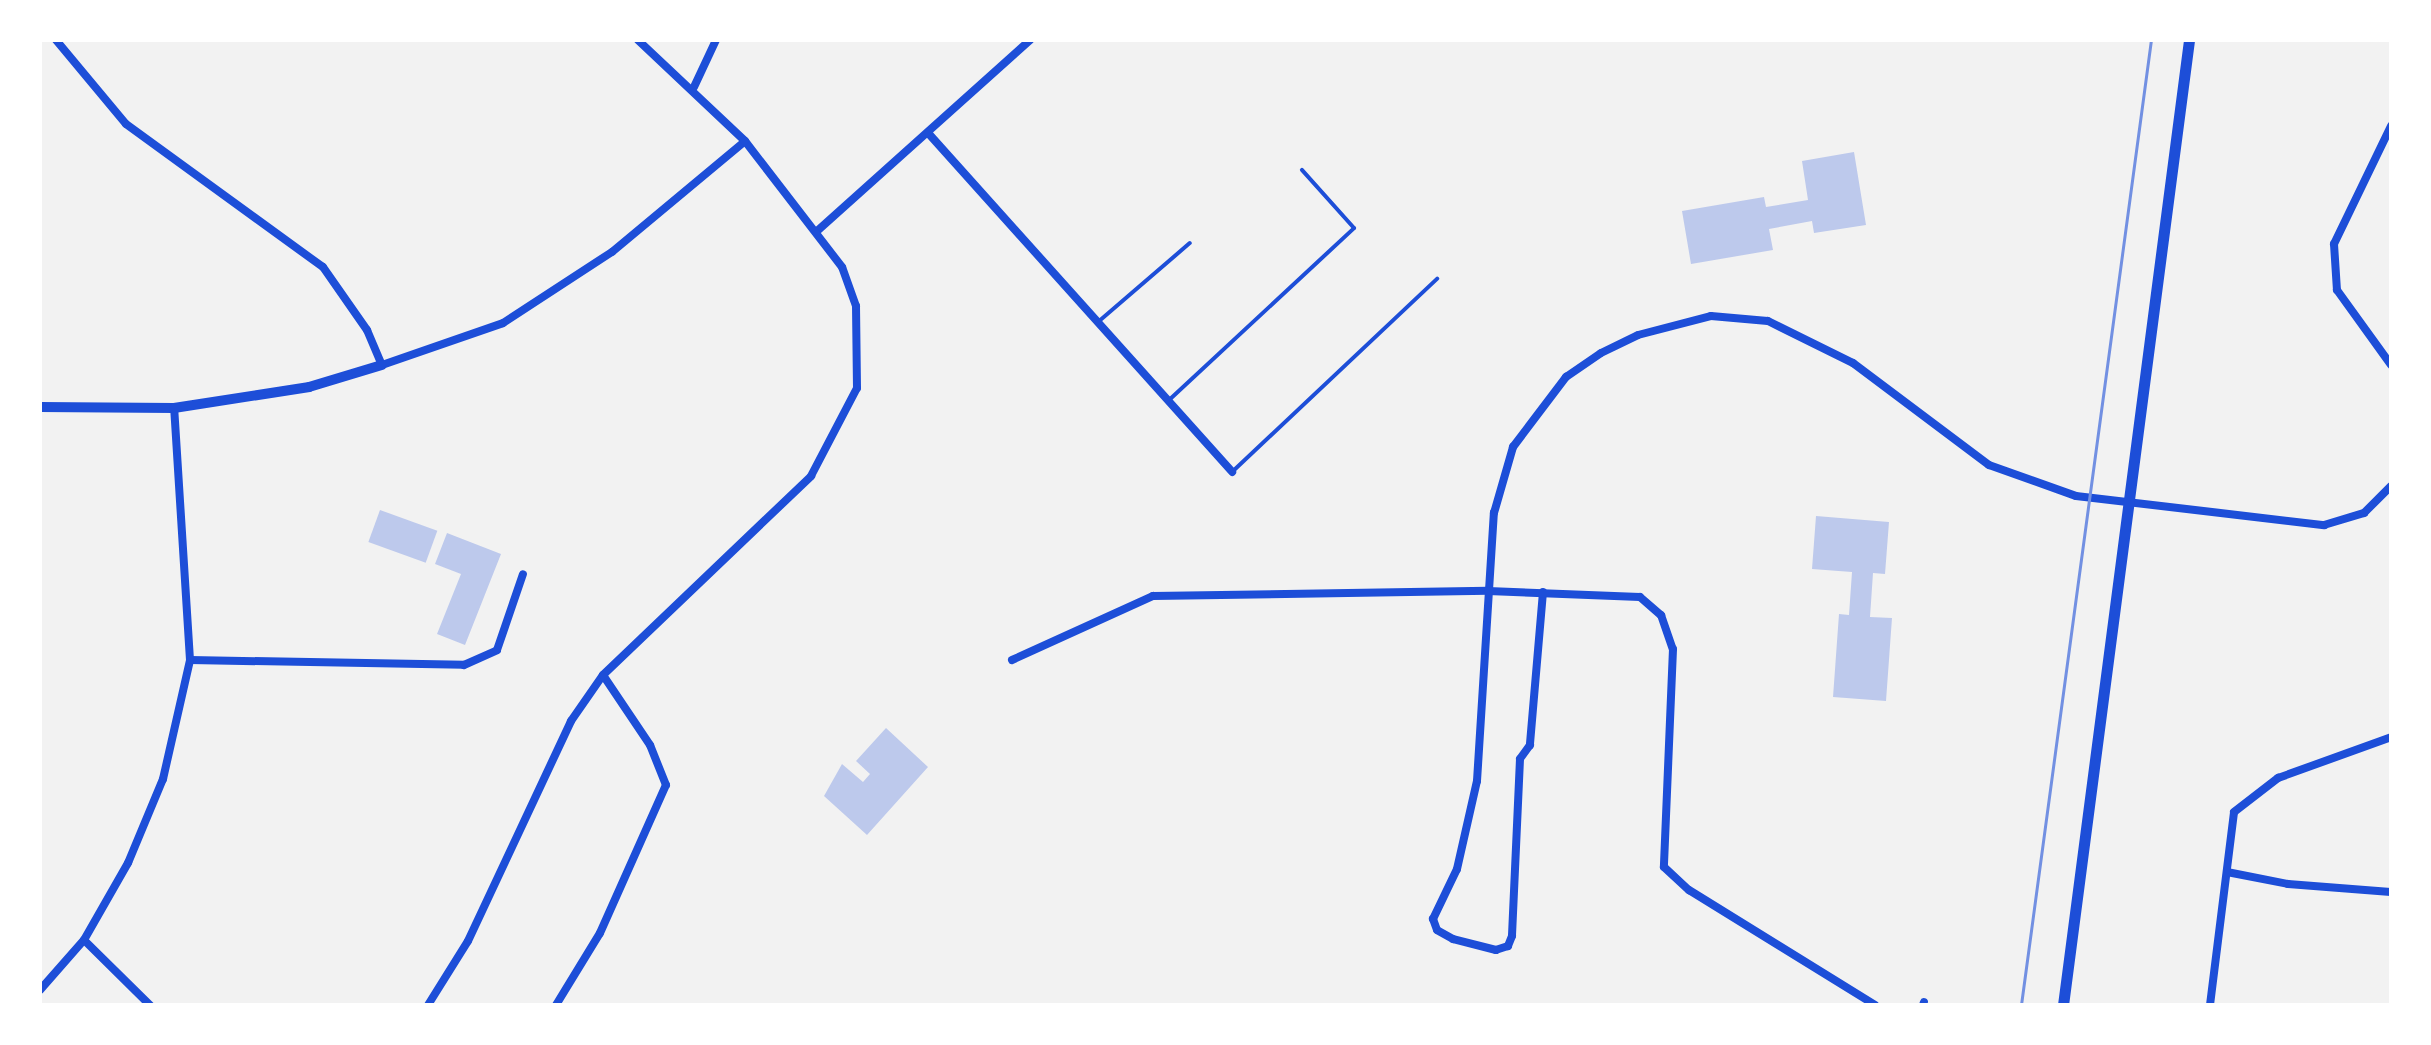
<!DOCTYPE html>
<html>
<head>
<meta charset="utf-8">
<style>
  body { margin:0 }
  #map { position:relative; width:2431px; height:1045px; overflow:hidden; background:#f2f2f2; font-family:"PT Sans",sans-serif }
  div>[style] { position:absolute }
  .building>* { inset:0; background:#bdc9ec; transform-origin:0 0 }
  .service>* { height:4px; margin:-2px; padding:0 2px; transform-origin:2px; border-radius:2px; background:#1d4ed8 }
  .minor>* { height:8px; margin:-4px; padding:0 4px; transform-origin:4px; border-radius:4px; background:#1d4ed8 }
  .tertiary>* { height:10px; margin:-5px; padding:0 5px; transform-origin:5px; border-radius:5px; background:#1d4ed8 }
  .secondary>* { height:11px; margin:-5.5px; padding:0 5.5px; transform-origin:5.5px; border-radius:5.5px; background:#1d4ed8 }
  .tram>* { height:2.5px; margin:-1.25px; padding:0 1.25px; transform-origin:1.25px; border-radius:1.25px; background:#7290e2 }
  span { translate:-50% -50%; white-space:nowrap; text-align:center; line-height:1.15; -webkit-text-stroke:9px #fff; paint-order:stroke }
  .frame { position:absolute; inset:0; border:42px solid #fff; pointer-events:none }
</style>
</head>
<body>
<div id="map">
  <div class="building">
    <div style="clip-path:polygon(1854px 152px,1866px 225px,1814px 233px,1812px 221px,1769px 229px,1773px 250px,1691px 264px,1682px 211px,1764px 197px,1766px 207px,1808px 200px,1802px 161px)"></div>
    <div style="left:380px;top:510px;width:61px;height:34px;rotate:20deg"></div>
    <div style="clip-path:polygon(1816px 516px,1889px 522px,1885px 574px,1873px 573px,1870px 617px,1892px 618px,1886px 701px,1833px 697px,1839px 614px,1849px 615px,1852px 572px,1812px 569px)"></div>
    <div style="clip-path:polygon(447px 533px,501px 554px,465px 645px,437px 634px,461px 574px,435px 564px)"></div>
    <div style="clip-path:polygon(886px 728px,928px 767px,867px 835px,824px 796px,842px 764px,863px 782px,870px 774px,856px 761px)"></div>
  </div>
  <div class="service">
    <div style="left:1098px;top:322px;width:121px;rotate:-40.7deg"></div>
    <div style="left:1168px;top:401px;width:254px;rotate:-42.9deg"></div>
    <div style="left:1354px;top:228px;width:78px;rotate:-131.9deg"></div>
    <div style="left:1232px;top:472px;width:282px;rotate:-43.3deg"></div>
  </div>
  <div class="minor">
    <div style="left:56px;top:40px;width:109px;rotate:50.2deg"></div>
    <div style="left:126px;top:124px;width:243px;rotate:36deg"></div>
    <div style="left:323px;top:267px;width:77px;rotate:55.1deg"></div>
    <div style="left:367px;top:330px;width:38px;rotate:67deg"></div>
    <div style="left:382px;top:365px;width:128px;rotate:-19.1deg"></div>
    <div style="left:503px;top:323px;width:130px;rotate:-33.1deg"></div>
    <div style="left:612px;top:252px;width:173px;rotate:-39.8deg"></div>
    <div style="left:694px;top:87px;width:52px;rotate:-64.9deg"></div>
    <div style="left:2391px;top:126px;width:131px;rotate:115.8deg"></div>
    <div style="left:2334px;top:244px;width:46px;rotate:86.3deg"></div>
    <div style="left:2337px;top:290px;width:92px;rotate:54.2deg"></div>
    <div style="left:929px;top:134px;width:454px;rotate:48.1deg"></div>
    <div style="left:816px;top:232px;width:288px;rotate:-41.9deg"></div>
    <div style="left:1543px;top:592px;width:154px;rotate:94.9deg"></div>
    <div style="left:1530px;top:745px;width:17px;rotate:126deg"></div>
    <div style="left:1520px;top:759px;width:177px;rotate:92.6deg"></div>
    <div style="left:1512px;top:936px;width:11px;rotate:112deg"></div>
    <div style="left:1508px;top:946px;width:13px;rotate:162deg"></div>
    <div style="left:1496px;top:950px;width:44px;rotate:-165.7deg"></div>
    <div style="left:1453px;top:939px;width:18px;rotate:-151deg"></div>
    <div style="left:1437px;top:930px;width:12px;rotate:-110deg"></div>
    <div style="left:1433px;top:919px;width:55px;rotate:-64.4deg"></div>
    <div style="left:1457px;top:869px;width:90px;rotate:-77.2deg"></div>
    <div style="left:1477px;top:781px;width:269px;rotate:-86.4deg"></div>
    <div style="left:1494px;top:513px;width:69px;rotate:-73.9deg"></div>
    <div style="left:1513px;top:447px;width:88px;rotate:-52.9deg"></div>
    <div style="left:1566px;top:377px;width:42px;rotate:-34.4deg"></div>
    <div style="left:1601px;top:353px;width:41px;rotate:-25.9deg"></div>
    <div style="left:1638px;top:335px;width:75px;rotate:-14.6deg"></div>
    <div style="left:1711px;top:316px;width:57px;rotate:5deg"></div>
    <div style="left:1768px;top:321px;width:95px;rotate:26.3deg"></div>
    <div style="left:1853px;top:363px;width:170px;rotate:36.9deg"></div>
    <div style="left:1989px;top:465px;width:92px;rotate:19.6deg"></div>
    <div style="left:2076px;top:496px;width:250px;rotate:6.7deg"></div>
    <div style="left:2324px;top:525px;width:42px;rotate:-16.7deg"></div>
    <div style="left:2364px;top:513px;width:38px;rotate:-45deg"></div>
    <div style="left:190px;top:660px;width:274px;rotate:1deg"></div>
    <div style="left:464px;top:665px;width:36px;rotate:-24deg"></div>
    <div style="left:497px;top:650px;width:80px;rotate:-71.1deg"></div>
    <div style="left:1012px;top:660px;width:155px;rotate:-24.4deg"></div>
    <div style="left:1153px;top:596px;width:335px;rotate:-0.9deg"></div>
    <div style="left:1488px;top:591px;width:152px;rotate:2.3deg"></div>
    <div style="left:1640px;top:597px;width:28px;rotate:41deg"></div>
    <div style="left:1661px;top:615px;width:36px;rotate:71deg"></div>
    <div style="left:1673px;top:649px;width:218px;rotate:92.4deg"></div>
    <div style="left:1664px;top:867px;width:34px;rotate:43deg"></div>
    <div style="left:1689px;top:890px;width:219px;rotate:31.7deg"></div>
    <div style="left:2227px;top:872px;width:62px;rotate:11.1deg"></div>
    <div style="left:2288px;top:884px;width:103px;rotate:4.4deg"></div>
    <div style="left:84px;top:940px;width:93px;rotate:44.6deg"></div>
    <div style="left:40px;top:990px;width:67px;rotate:-48.7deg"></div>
    <div style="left:84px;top:940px;width:89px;rotate:-60.3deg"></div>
    <div style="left:128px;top:863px;width:91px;rotate:-67.4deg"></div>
    <div style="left:163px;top:779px;width:122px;rotate:-77.2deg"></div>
    <div style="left:190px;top:660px;width:253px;rotate:-93.6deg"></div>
    <div style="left:428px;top:1005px;width:75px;rotate:-58deg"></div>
    <div style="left:468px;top:941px;width:243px;rotate:-64.9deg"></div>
    <div style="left:571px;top:721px;width:56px;rotate:-55.2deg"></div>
    <div style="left:603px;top:675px;width:288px;rotate:-43.7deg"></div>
    <div style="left:811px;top:476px;width:99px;rotate:-62.4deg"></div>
    <div style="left:857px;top:388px;width:82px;rotate:-90.7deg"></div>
    <div style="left:856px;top:306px;width:41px;rotate:-109.7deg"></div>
    <div style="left:842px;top:267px;width:159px;rotate:-127.6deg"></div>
    <div style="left:745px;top:141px;width:147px;rotate:-136.7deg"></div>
    <div style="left:556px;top:1005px;width:84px;rotate:-58.6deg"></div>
    <div style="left:600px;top:933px;width:162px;rotate:-66deg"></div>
    <div style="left:666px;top:785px;width:43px;rotate:-111.8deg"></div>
    <div style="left:650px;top:745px;width:84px;rotate:-123.9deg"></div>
    <div style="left:1923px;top:1005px;width:3px;rotate:-72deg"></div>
    <div style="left:2210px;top:1005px;width:194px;rotate:-82.9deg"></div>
    <div style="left:2234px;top:812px;width:56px;rotate:-37.7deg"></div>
    <div style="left:2278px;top:778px;width:120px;rotate:-19.9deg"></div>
  </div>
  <div class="tertiary">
    <div style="left:40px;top:407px;width:134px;rotate:0.4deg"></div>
    <div style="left:174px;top:408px;width:137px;rotate:-8.8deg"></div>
    <div style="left:309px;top:387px;width:76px;rotate:-16.8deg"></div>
  </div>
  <div class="secondary">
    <div style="left:2063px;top:1005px;width:973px;rotate:-82.56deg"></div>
  </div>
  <div class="tram">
    <div style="left:2021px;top:1005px;width:974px;rotate:-82.33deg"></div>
  </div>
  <div class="frame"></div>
</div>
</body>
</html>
